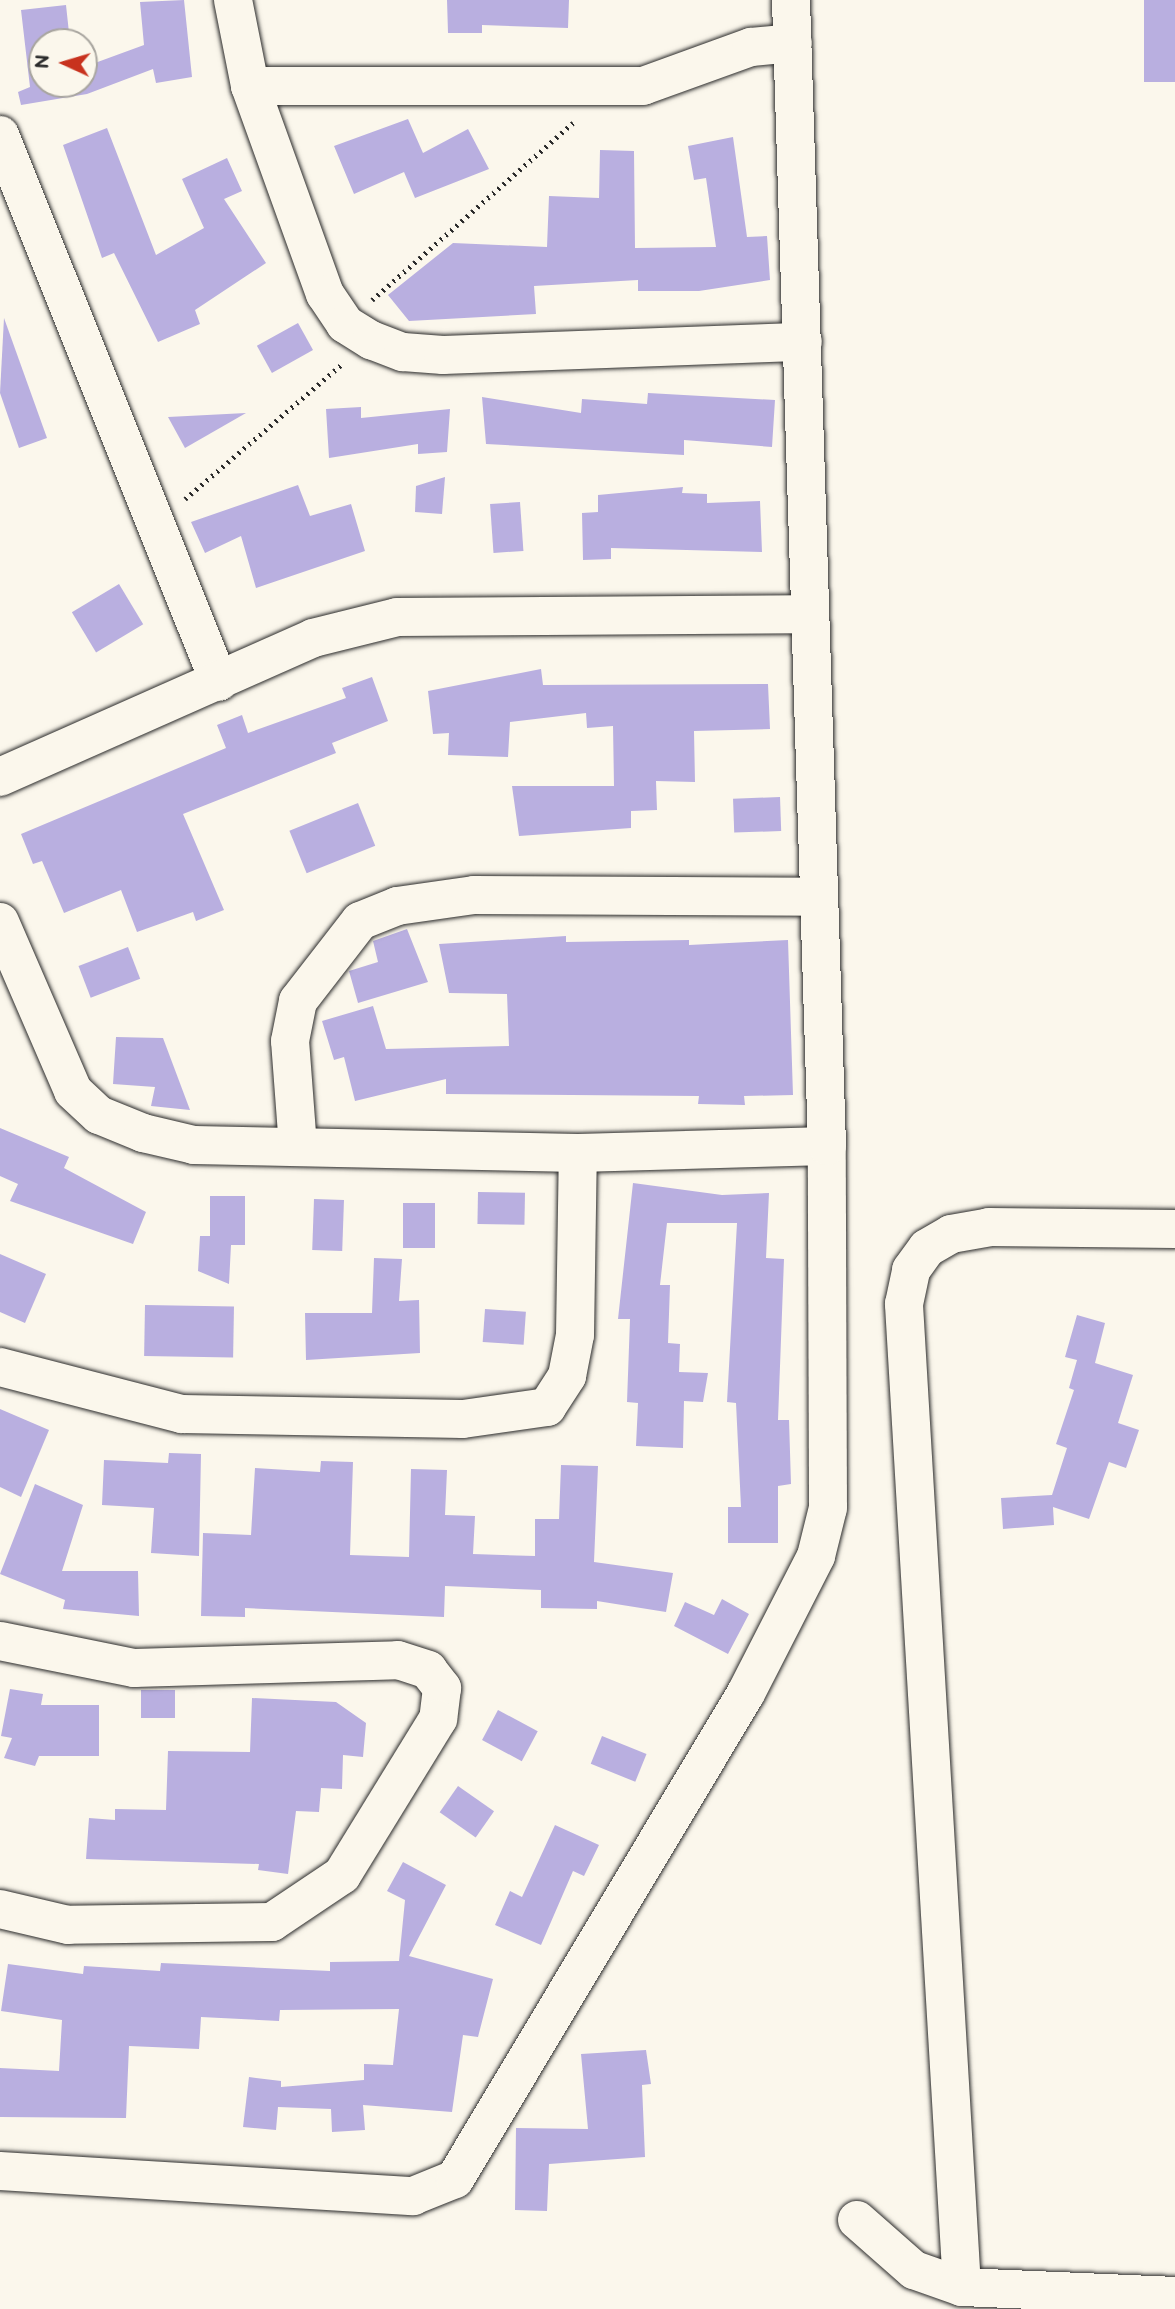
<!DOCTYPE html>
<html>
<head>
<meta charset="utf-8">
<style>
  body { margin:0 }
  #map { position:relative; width:1175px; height:2309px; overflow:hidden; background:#fbf7ec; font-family:"Balsamiq Sans",sans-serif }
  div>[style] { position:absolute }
  .building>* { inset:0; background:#b9afe0; transform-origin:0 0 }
  .path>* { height:4.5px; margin-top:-2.25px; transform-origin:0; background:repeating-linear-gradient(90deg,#2b2b2b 0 2px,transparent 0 7px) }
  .roads { filter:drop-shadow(0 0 2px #2b2b2b) drop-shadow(0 0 2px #2b2b2b) }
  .minor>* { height:38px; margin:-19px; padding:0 19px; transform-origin:19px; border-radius:19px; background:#fbf7ec }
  span { translate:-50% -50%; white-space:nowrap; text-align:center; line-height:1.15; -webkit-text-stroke:6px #fbf7ec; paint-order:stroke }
  .north { position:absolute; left:28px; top:28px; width:70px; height:70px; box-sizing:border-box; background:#fbf7ec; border:2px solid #a8a59f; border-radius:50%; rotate:274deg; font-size:19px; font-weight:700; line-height:28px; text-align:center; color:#2b2b2b }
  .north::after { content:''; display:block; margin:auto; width:24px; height:32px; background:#c8321e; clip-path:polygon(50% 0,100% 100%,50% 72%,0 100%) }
</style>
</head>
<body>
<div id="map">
  <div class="building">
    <div style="clip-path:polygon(184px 0,192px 77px,156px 83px,153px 69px,87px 94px,21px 105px,18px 92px,30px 87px,21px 10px,66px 5px,70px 42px,42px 42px,42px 84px,84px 84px,84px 67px,144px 45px,140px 2px)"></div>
    <div style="clip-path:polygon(447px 0,569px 0,568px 28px,482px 25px,482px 33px,448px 33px)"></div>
    <div style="left:1144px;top:0;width:31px;height:82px"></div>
    <div style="clip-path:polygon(408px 119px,423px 153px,468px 129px,489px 169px,415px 198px,404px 172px,354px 194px,334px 146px)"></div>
    <div style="clip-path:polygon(107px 128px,156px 255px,204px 228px,182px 179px,227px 158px,242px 191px,224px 199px,266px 263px,195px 310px,200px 324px,158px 342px,114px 253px,102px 258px,63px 145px)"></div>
    <div style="clip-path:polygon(733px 137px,747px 237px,767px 236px,770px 280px,699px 291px,638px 291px,638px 280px,534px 286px,536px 314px,409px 321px,388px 295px,453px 243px,547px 247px,549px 196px,599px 198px,600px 150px,634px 151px,635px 248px,716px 247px,706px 178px,694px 180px,688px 146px)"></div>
    <div style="clip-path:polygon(4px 318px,47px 438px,19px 448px,0 393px)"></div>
    <div style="left:298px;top:323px;width:31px;height:47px;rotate:61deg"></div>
    <div style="clip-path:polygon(648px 393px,775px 400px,772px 447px,684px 440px,684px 455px,486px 444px,482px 397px,581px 413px,582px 399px,647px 404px)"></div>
    <div style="clip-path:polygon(361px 407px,361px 418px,450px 409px,447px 452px,418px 454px,418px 444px,329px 458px,326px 409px)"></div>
    <div style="clip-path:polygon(246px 413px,185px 448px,168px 417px)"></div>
    <div style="clip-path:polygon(445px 477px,442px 514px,415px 512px,416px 486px)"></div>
    <div style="clip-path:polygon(298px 485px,310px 516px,351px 504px,365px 551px,256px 588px,241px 536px,205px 553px,191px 522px)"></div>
    <div style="clip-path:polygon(683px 487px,682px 493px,707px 494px,707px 503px,760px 501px,762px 552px,611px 548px,611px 559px,583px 560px,582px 513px,598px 512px,598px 495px)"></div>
    <div style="left:520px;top:502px;width:49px;height:30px;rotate:86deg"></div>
    <div style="left:119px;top:584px;width:47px;height:55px;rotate:59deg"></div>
    <div style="clip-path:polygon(541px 669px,543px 685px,768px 684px,770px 729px,694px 731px,695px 782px,656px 781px,657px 810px,631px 811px,631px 828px,519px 836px,512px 786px,614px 786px,613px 726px,587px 728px,586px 713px,510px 722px,508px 757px,448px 755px,449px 733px,433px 734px,428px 691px)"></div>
    <div style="clip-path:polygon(372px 677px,388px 721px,332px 743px,336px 753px,183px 814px,224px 910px,196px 921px,193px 912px,137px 932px,121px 890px,64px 913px,42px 861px,33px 864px,21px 834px,226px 748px,217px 725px,242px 715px,248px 733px,346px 698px,342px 688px)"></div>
    <div style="left:780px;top:797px;width:34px;height:47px;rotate:88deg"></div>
    <div style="left:358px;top:803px;width:46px;height:74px;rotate:68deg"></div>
    <div style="clip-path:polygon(407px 929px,428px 982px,358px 1003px,349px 971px,378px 962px,373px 941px)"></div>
    <div style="clip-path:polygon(566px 936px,566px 942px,689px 940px,689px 945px,788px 940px,793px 1095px,744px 1096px,745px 1105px,698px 1104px,699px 1096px,446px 1094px,446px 1079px,355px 1101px,344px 1057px,334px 1060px,322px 1021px,373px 1006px,386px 1049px,509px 1046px,507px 994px,449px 993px,439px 944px)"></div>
    <div style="left:128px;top:947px;width:34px;height:53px;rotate:69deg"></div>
    <div style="clip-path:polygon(116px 1037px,163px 1038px,190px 1110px,151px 1106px,155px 1087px,113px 1084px)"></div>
    <div style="clip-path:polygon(0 1128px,69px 1157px,64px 1168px,146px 1212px,133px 1244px,10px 1201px,18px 1184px,0 1176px)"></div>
    <div style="clip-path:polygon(633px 1183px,722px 1195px,769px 1193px,766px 1258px,784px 1259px,778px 1420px,789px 1420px,791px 1484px,778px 1486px,778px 1543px,728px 1543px,728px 1507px,741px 1507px,736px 1403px,727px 1402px,737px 1223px,667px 1223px,660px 1285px,670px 1285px,668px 1343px,680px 1344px,679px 1372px,708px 1373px,703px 1402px,684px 1401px,683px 1448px,636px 1446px,638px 1403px,627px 1402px,630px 1319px,618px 1319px)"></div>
    <div style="left:478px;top:1192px;width:47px;height:32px;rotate:1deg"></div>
    <div style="clip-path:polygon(210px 1196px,245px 1196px,245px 1245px,231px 1245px,229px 1284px,198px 1271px,200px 1236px,210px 1236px)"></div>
    <div style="left:314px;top:1199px;width:30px;height:51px;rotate:2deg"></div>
    <div style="left:435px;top:1203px;width:45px;height:32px;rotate:90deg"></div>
    <div style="clip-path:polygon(0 1254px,46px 1274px,25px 1323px,0 1312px)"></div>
    <div style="clip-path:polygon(374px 1258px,402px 1259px,399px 1301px,419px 1300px,420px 1353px,306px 1360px,305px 1313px,372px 1313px)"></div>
    <div style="left:145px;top:1305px;width:89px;height:51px;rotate:1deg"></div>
    <div style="left:485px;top:1309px;width:41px;height:33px;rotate:4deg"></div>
    <div style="clip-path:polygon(1077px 1315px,1105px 1323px,1095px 1363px,1133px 1375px,1118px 1423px,1139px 1430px,1126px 1468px,1109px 1462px,1089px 1519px,1053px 1507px,1054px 1525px,1003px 1529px,1001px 1498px,1052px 1495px,1067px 1448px,1056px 1444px,1074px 1390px,1069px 1388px,1077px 1360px,1065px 1357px)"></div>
    <div style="clip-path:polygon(0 1409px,49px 1430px,21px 1497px,0 1487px)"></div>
    <div style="clip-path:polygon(169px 1453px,201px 1454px,199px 1556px,151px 1553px,154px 1508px,102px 1505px,104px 1460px,168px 1463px)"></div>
    <div style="clip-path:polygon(321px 1461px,353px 1462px,350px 1555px,409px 1557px,411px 1469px,447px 1470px,445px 1515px,475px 1516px,473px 1554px,535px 1556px,535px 1519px,559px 1519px,561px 1465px,598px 1466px,594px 1562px,673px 1573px,666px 1612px,597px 1601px,597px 1609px,541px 1608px,541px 1590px,445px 1586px,444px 1617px,245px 1608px,245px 1617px,201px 1616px,203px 1533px,251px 1535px,255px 1468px,320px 1472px)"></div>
    <div style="clip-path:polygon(35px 1484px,83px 1505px,62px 1571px,138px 1571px,139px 1616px,63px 1609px,65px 1600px,0 1574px)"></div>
    <div style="clip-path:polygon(722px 1599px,749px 1614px,728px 1654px,674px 1626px,685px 1602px,714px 1615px)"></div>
    <div style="clip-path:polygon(10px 1689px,43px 1694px,41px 1705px,99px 1705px,99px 1756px,39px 1756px,35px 1766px,4px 1758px,12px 1738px,1px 1736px)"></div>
    <div style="left:141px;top:1690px;width:34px;height:28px"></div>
    <div style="clip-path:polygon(252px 1698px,336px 1702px,366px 1723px,363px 1757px,343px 1755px,342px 1789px,321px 1788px,319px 1812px,296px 1811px,288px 1874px,258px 1870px,259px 1864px,86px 1859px,89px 1818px,115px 1820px,115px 1809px,166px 1810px,168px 1751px,250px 1752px)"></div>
    <div style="left:498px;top:1710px;width:45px;height:34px;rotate:28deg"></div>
    <div style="left:602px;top:1736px;width:48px;height:30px;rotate:22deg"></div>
    <div style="left:458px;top:1786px;width:44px;height:32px;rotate:35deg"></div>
    <div style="clip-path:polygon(555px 1825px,599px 1845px,584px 1876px,573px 1871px,541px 1945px,495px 1925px,510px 1891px,522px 1897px)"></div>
    <div style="clip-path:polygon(403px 1862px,446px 1885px,409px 1956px,493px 1979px,478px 2037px,463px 2035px,452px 2112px,363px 2105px,365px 2130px,332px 2132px,331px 2109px,278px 2107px,276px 2130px,243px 2127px,249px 2077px,281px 2081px,281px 2087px,364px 2080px,364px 2064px,393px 2065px,399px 2009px,280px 2010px,279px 2021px,201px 2017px,199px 2049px,129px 2046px,126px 2118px,0 2117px,0 2068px,59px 2071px,62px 2020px,1px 2011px,8px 1964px,83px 1974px,84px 1966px,160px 1971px,161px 1963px,330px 1971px,330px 1962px,399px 1961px,405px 1900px,387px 1891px)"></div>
    <div style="clip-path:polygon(646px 2050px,651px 2084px,642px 2085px,645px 2157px,549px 2164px,547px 2211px,515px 2210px,516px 2128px,588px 2129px,581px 2054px)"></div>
  </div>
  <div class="path">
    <div style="left:372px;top:300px;width:268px;rotate:-41.4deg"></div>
    <div style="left:185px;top:499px;width:208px;rotate:-40.7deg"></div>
  </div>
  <div class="roads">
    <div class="minor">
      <div style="left:233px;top:0;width:88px;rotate:78.8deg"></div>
      <div style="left:250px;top:86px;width:221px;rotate:70.2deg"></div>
      <div style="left:325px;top:294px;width:36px;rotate:56deg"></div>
      <div style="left:345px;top:324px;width:31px;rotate:32deg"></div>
      <div style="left:371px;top:340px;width:34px;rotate:21deg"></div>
      <div style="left:403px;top:352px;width:40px;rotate:4.3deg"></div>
      <div style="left:443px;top:355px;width:360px;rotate:-2.1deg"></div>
      <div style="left:250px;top:86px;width:393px"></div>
      <div style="left:643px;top:86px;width:115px;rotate:-19.9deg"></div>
      <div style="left:751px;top:47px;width:42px;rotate:-5.4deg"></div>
      <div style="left:0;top:135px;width:589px;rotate:68.18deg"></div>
      <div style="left:0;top:777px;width:342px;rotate:-23.9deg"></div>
      <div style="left:313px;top:638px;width:87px;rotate:-14deg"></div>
      <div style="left:397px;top:617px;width:412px;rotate:-0.4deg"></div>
      <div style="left:0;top:922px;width:184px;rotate:66.6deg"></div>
      <div style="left:73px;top:1091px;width:35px;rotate:43deg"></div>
      <div style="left:99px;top:1115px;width:48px;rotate:22.2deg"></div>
      <div style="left:143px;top:1133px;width:52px;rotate:13.2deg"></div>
      <div style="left:194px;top:1145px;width:384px;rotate:1.2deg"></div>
      <div style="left:578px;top:1153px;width:249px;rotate:-1.6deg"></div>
      <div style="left:298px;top:1147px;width:106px;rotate:-94.3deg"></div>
      <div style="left:290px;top:1041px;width:41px;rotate:-78.7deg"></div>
      <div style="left:298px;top:1001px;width:101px;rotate:-52.2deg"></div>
      <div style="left:360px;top:921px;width:40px;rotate:-22deg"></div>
      <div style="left:397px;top:906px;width:78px;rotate:-8.1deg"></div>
      <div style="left:474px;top:895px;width:345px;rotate:0.3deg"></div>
      <div style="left:0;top:1367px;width:188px;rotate:14.5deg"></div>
      <div style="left:182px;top:1414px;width:281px;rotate:1deg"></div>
      <div style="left:463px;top:1419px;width:85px;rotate:-8.1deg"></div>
      <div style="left:547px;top:1407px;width:37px;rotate:-57deg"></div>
      <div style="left:567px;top:1376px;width:42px;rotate:-79deg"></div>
      <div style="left:575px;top:1335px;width:182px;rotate:-89.1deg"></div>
      <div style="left:0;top:1641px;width:137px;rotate:11.4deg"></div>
      <div style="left:134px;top:1668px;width:264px;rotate:-1.7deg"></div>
      <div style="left:398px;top:1660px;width:32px;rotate:18deg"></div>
      <div style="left:428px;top:1670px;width:23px;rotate:52deg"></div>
      <div style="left:442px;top:1688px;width:31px;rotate:97deg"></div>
      <div style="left:438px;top:1719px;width:183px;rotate:121.6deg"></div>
      <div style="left:342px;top:1875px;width:84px;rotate:146.1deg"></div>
      <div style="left:272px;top:1922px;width:204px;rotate:179.2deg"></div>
      <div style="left:68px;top:1925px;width:70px;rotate:-166.8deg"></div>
      <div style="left:0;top:2171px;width:414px;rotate:3.5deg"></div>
      <div style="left:413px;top:2196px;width:45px;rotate:-22deg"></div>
      <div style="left:455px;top:2179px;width:566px;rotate:-59.09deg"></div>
      <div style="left:746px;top:1693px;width:154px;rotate:-62.9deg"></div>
      <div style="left:816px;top:1556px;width:49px;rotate:-76deg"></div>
      <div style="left:828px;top:1508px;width:362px;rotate:-90.2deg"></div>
      <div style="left:827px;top:1146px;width:1147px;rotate:-91.8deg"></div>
      <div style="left:857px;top:2220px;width:76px;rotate:41.3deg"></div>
      <div style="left:914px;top:2270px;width:51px;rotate:19.5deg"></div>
      <div style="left:962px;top:2287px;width:213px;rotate:2.4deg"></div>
      <div style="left:962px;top:2287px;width:985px;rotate:-93.38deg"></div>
      <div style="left:904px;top:1304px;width:35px;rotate:-78deg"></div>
      <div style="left:911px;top:1270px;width:27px;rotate:-54deg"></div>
      <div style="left:927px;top:1248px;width:28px;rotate:-30deg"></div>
      <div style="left:951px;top:1234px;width:39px;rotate:-10deg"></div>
      <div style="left:989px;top:1227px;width:186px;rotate:0.6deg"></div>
    </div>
  </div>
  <div class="north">N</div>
</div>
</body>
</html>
